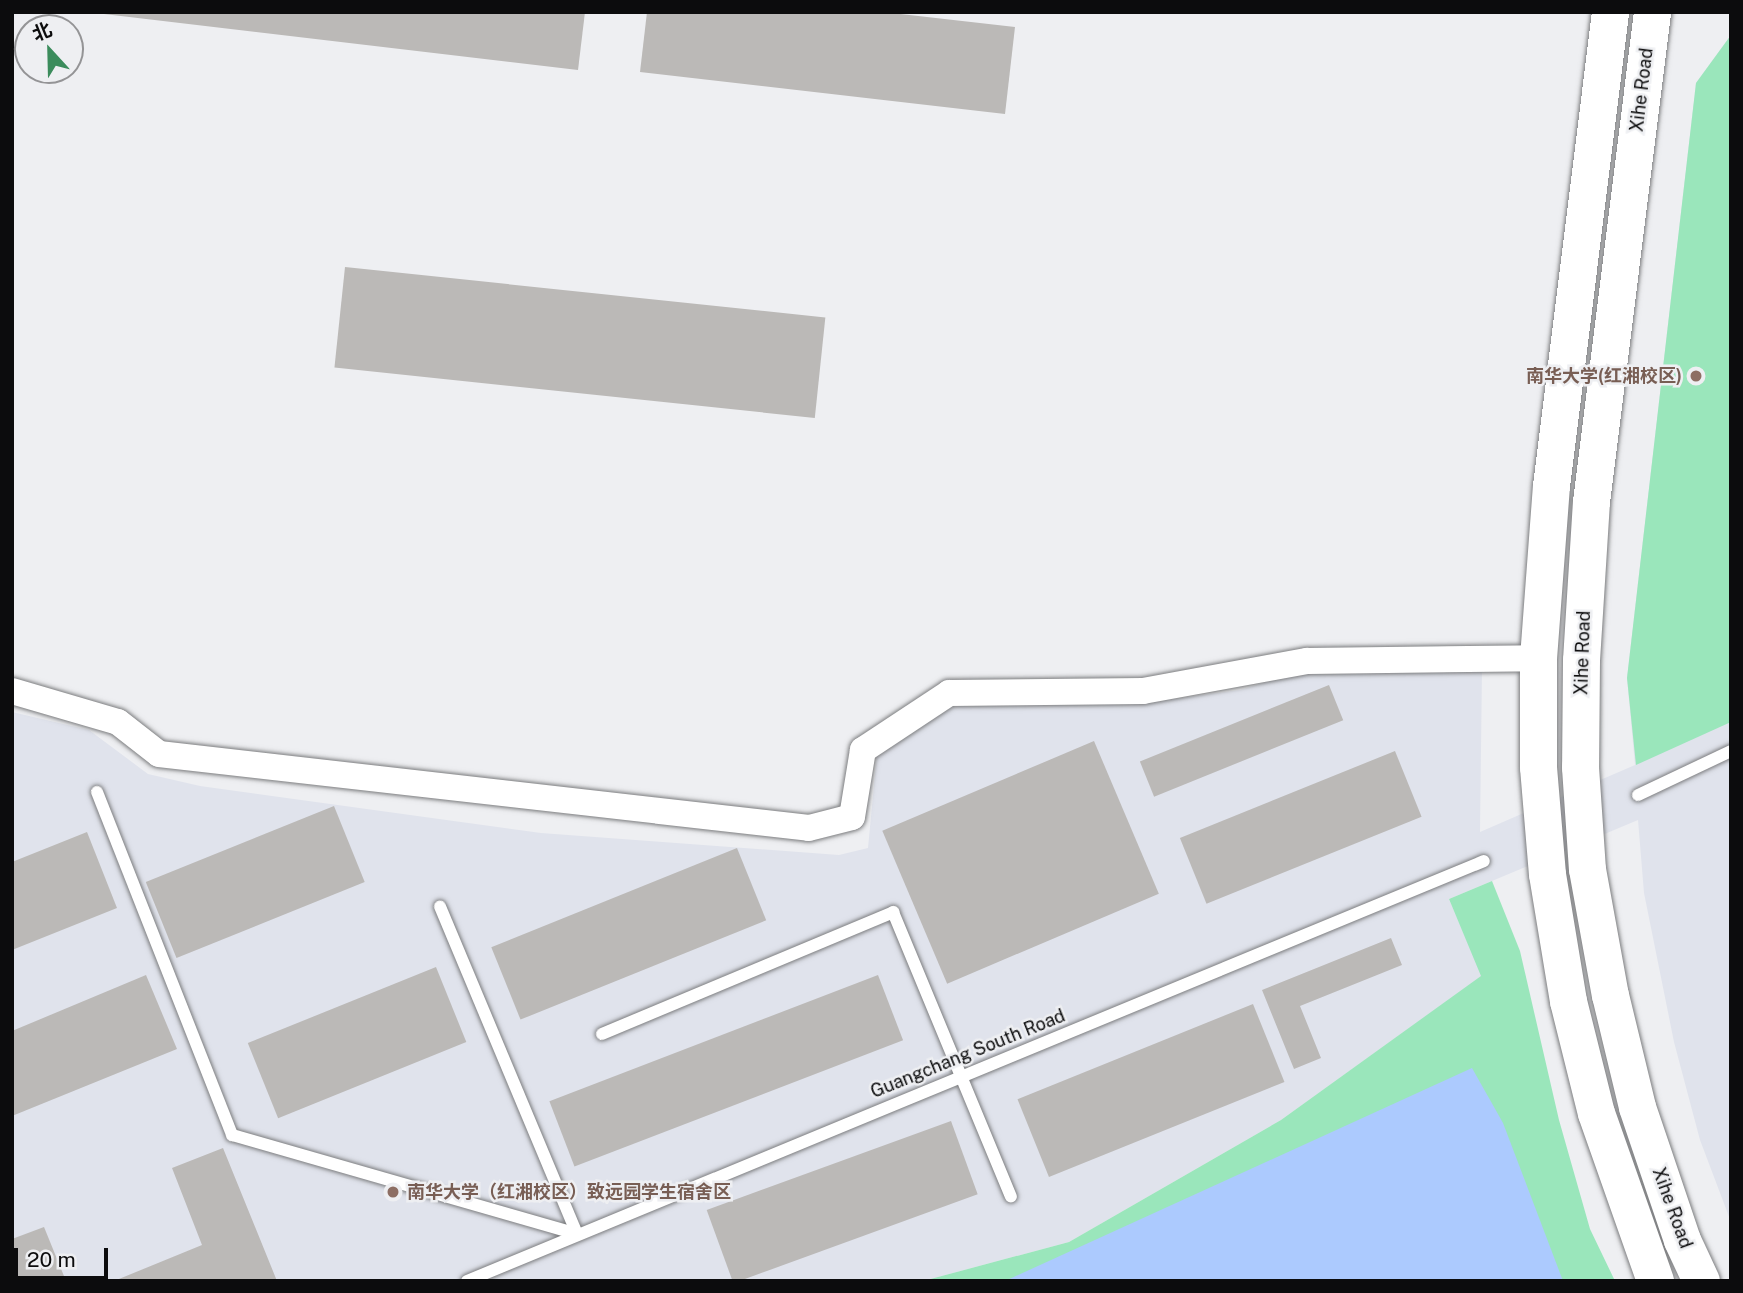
<!DOCTYPE html>
<html>
<head>
<meta charset="utf-8">
<style>
  body { margin:0 }
  #map { position:relative; width:1743px; height:1293px; overflow:hidden; background:#eeeff2; font-family:"Public Sans","Noto Sans SC",sans-serif }
  div>[style] { position:absolute }
  .built>* { inset:0; background:#e0e3ec }
  .green>* { inset:0; background:#9ae6bb }
  .water>* { inset:0; background:#accafe }
  .building>* { inset:0; background:#bbb9b7; transform-origin:0 0 }
  .roads { filter:drop-shadow(0 0 2px #7c7d7f) drop-shadow(0 0 2px #7c7d7f) }
  .service>* { height:12px; margin:-6px; padding:0 6px; transform-origin:6px; border-radius:6px; background:#fff }
  .minor>* { height:26px; margin:-13px; padding:0 13px; transform-origin:13px; border-radius:13px; background:#fff }
  .secondary>* { height:37px; margin:-18.5px; padding:0 18.5px; transform-origin:18.5px; border-radius:18.5px; background:#fff }
  .dots>* { width:19px; height:19px; translate:-50% -50%; box-sizing:border-box; border:4px solid #eeeff2; border-radius:50% }
  span { translate:-50% -50%; white-space:nowrap; text-align:center; line-height:1.15; -webkit-text-stroke:5px #eeeff2; paint-order:stroke }
  .street-label { font-size:18px; color:#0c0c0d }
  .education-label { font-size:18px; color:#785e54; font-weight:700 }
  .right { translate:-100% -50%; text-align:right }
  .left { translate:0 -50%; text-align:left }
  .frame { position:absolute; inset:0; border:14px solid #0c0c0d; pointer-events:none }
  .north { position:absolute; left:14px; top:14px; width:70px; height:70px; box-sizing:border-box; background:#eeeff2; border:2px solid #949496; border-radius:50%; rotate:338deg; font-size:19px; font-weight:700; line-height:28px; text-align:center; color:#0c0c0d }
  .north::after { content:''; display:block; margin:auto; width:24px; height:32px; background:#3b8c5c; clip-path:polygon(50% 0,100% 100%,50% 72%,0 100%) }
  .scale { position:absolute; left:14px; top:1248px; width:94px; height:32px; box-sizing:border-box; border:4px solid #0c0c0d; border-top:0; padding-left:9px; font-size:21px; line-height:24px; white-space:nowrap; color:#0c0c0d; -webkit-text-stroke:5px #eeeff2; paint-order:stroke }
</style>
</head>
<body>
<div id="map">
  <div class="built">
    <div style="clip-path:polygon(1731px 35px,1731px 1222px,1700px 1140px,1674px 1042px,1644px 893px,1638px 820px,1449px 899px,1482px 976px,1281px 1120px,1069px 1242px,923px 1281px,12px 1281px,12px 712px,89px 730px,148px 774px,200px 786px,541px 833px,839px 855px,868px 848px,877px 754px,947px 709px,964px 704px,1143px 703px,1240px 690px,1313px 668px,1482px 669px,1480px 832px,1635px 765px,1627px 678px,1696px 83px)"></div>
  </div>
  <div class="green">
    <div style="clip-path:polygon(1731px 35px,1731px 722px,1636px 765px,1627px 678px,1696px 83px)"></div>
    <div style="clip-path:polygon(1492px 881px,1520px 951px,1559px 1120px,1590px 1229px,1615px 1281px,923px 1281px,1069px 1242px,1281px 1120px,1481px 976px,1449px 899px)"></div>
  </div>
  <div class="water">
    <div style="clip-path:polygon(1472px 1068px,1503px 1123px,1563px 1281px,1005px 1281px)"></div>
  </div>
  <div class="building">
    <div style="clip-path:polygon(87px 12px,585px 12px,578px 70px)"></div>
    <div style="clip-path:polygon(647px 12px,883px 12px,1015px 27px,1005px 114px,640px 72px)"></div>
    <div style="left:345px;top:267px;width:483px;height:101px;rotate:6deg"></div>
    <div style="left:1329px;top:685px;width:38px;height:204px;rotate:68deg"></div>
    <div style="left:1094px;top:741px;width:166px;height:230px;rotate:67deg"></div>
    <div style="left:1395px;top:751px;width:71px;height:232px;rotate:68deg"></div>
    <div style="left:334px;top:806px;width:82px;height:203px;rotate:68deg"></div>
    <div style="clip-path:polygon(87px 832px,117px 908px,12px 950px,12px 862px)"></div>
    <div style="left:737px;top:848px;width:78px;height:265px;rotate:68deg"></div>
    <div style="clip-path:polygon(1391px 938px,1402px 965px,1300px 1006px,1321px 1058px,1294px 1069px,1262px 990px)"></div>
    <div style="left:436px;top:967px;width:81px;height:203px;rotate:68deg"></div>
    <div style="clip-path:polygon(146px 975px,177px 1049px,12px 1116px,12px 1031px)"></div>
    <div style="left:878px;top:975px;width:70px;height:352px;rotate:69deg"></div>
    <div style="left:1253px;top:1004px;width:84px;height:254px;rotate:68deg"></div>
    <div style="left:951px;top:1121px;width:78px;height:260px;rotate:70deg"></div>
    <div style="clip-path:polygon(223px 1148px,277px 1281px,114px 1281px,202px 1245px,172px 1168px)"></div>
    <div style="clip-path:polygon(44px 1227px,66px 1281px,12px 1281px,12px 1239px)"></div>
  </div>
  <div class="roads">
    <div class="service">
      <div style="left:97px;top:792px;width:369px;rotate:68.5deg"></div>
      <div style="left:232px;top:1135px;width:359px;rotate:16deg"></div>
      <div style="left:577px;top:1234px;width:355px;rotate:-112.7deg"></div>
      <div style="left:1638px;top:795px;width:103px;rotate:-25.3deg"></div>
      <div style="left:602px;top:1034px;width:316px;rotate:-22.7deg"></div>
      <div style="left:893px;top:912px;width:308px;rotate:67.5deg"></div>
      <div style="left:467px;top:1281px;width:1100px;rotate:-22.44deg"></div>
    </div>
    <div class="minor">
      <div style="left:12px;top:691px;width:110px;rotate:16.3deg"></div>
      <div style="left:118px;top:722px;width:52px;rotate:38deg"></div>
      <div style="left:159px;top:754px;width:654px;rotate:6.49deg"></div>
      <div style="left:809px;top:828px;width:44px;rotate:-14.3deg"></div>
      <div style="left:852px;top:817px;width:68px;rotate:-80.7deg"></div>
      <div style="left:863px;top:750px;width:103px;rotate:-33.5deg"></div>
      <div style="left:949px;top:693px;width:194px;rotate:-0.6deg"></div>
      <div style="left:1143px;top:691px;width:167px;rotate:-10.4deg"></div>
      <div style="left:1307px;top:661px;width:231px;rotate:-0.7deg"></div>
    </div>
    <div class="secondary">
      <div style="left:1610px;top:12px;width:477px;rotate:97.1deg"></div>
      <div style="left:1551px;top:485px;width:173px;rotate:94.3deg"></div>
      <div style="left:1538px;top:658px;width:109px;rotate:90deg"></div>
      <div style="left:1538px;top:767px;width:107px;rotate:85.2deg"></div>
      <div style="left:1547px;top:874px;width:129px;rotate:80.6deg"></div>
      <div style="left:1568px;top:1001px;width:115px;rotate:76deg"></div>
      <div style="left:1596px;top:1113px;width:178px;rotate:70.6deg"></div>
      <div style="left:1652px;top:12px;width:493px;rotate:97.1deg"></div>
      <div style="left:1591px;top:501px;width:159px;rotate:93.6deg"></div>
      <div style="left:1581px;top:660px;width:107px;rotate:90.5deg"></div>
      <div style="left:1580px;top:767px;width:102px;rotate:86.1deg"></div>
      <div style="left:1587px;top:869px;width:128px;rotate:79.7deg"></div>
      <div style="left:1610px;top:995px;width:115px;rotate:76.4deg"></div>
      <div style="left:1637px;top:1107px;width:140px;rotate:71.3deg"></div>
      <div style="left:1682px;top:1240px;width:45px;rotate:65.1deg"></div>
    </div>
  </div>
  <div class="dots">
    <div style="left:1696px;top:376px;background:#8d6e63"></div>
    <div style="left:393px;top:1192px;background:#8d6e63"></div>
  </div>
  <div class="street-label">
    <span style="left:1642px;top:90px;rotate:-83deg">Xihe Road</span>
    <span style="left:1583px;top:653px;rotate:-88deg">Xihe Road</span>
    <span style="left:968px;top:1054px;rotate:-22deg">Guangchang South Road</span>
    <span style="left:1672px;top:1208px;rotate:70deg">Xihe Road</span>
  </div>
  <div class="education-label">
    <span class="right" style="left:1682px;top:376px">南华大学(红湘校区)</span>
    <span class="left" style="left:407px;top:1192px">南华大学（红湘校区）致远园学生宿舍区</span>
  </div>
  <div class="frame"></div>
  <div class="north">北</div>
  <div class="scale">20 m</div>
</div>
</body>
</html>
